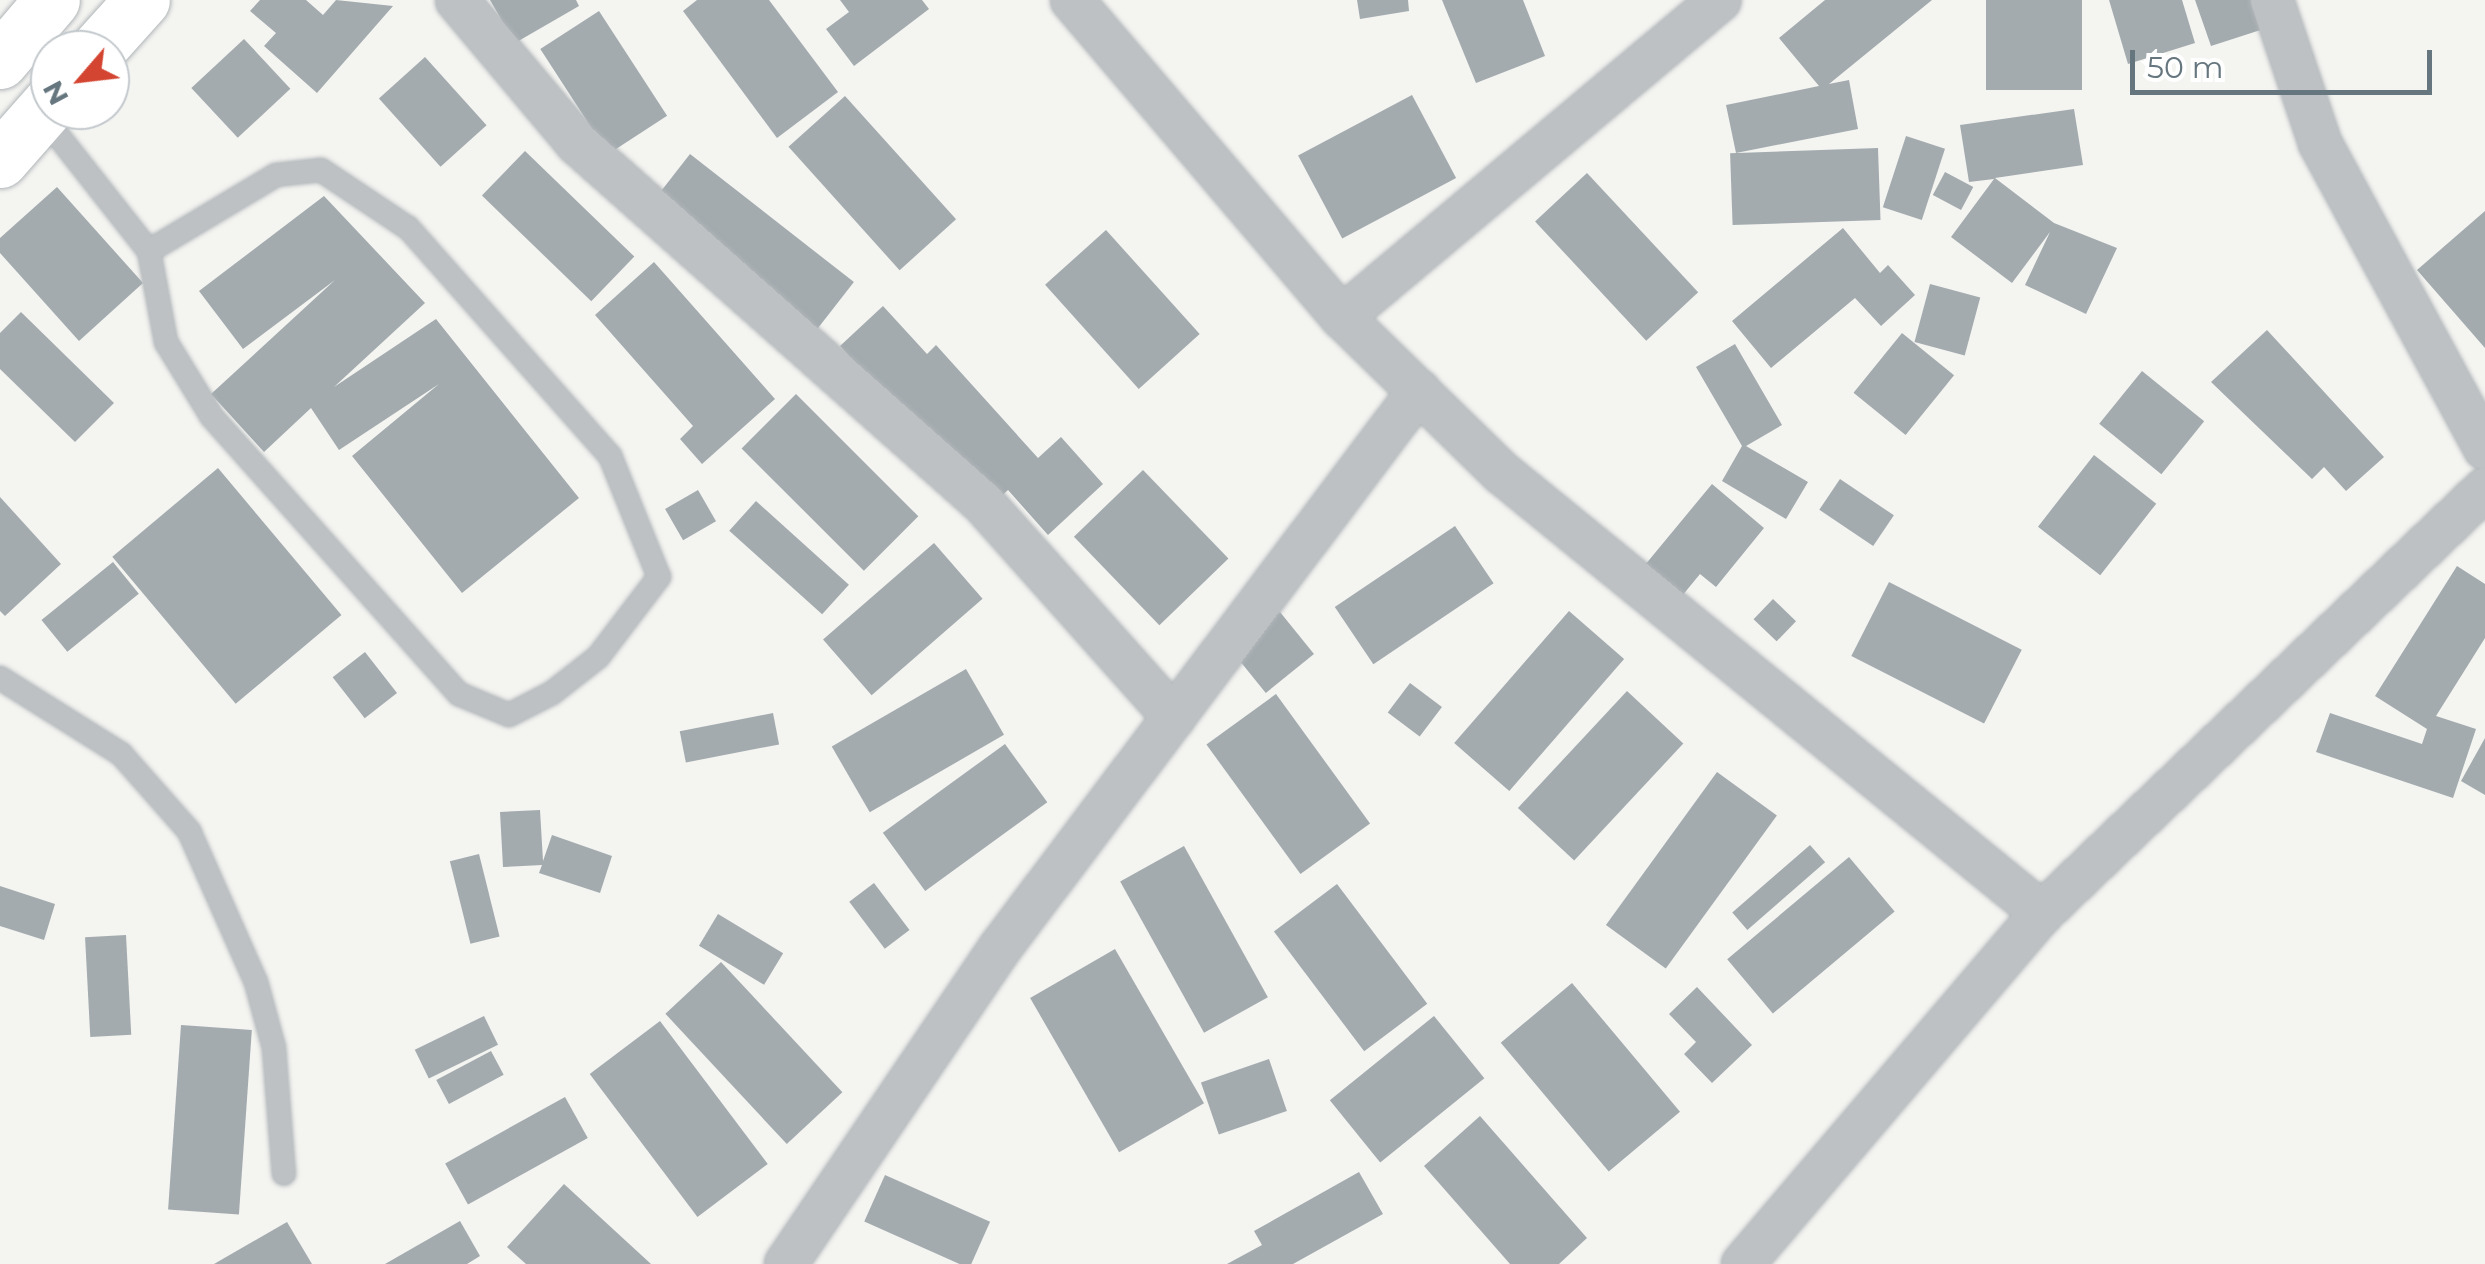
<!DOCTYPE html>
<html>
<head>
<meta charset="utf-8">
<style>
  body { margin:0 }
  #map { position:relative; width:2485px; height:1264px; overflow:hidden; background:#f4f4f1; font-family:Montserrat,sans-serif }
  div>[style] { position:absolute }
  .building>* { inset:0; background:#a3abaf; transform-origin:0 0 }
  .roads { filter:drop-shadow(0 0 2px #b0b5b8) drop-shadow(0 0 2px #b0b5b8) }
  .service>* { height:22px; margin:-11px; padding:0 11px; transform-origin:11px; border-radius:11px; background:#bdc1c4 }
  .minor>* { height:42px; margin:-21px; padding:0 21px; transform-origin:21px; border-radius:21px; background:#bdc1c4 }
  .secondary>* { height:55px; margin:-27.5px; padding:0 27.5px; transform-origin:27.5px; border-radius:27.5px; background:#fff }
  span { translate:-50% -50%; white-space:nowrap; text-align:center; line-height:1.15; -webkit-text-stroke:10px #fff; paint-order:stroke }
  .north { position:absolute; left:30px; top:30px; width:100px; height:100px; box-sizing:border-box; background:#fff; border:2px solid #c2c8cc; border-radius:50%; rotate:242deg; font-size:28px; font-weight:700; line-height:40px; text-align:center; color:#66767f }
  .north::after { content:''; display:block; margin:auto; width:35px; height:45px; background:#d44531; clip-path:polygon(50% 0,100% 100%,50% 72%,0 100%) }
  .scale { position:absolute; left:2130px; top:50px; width:302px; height:45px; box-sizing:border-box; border:5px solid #66767f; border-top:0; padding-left:12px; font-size:30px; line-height:35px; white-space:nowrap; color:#66767f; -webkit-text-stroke:8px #fff; paint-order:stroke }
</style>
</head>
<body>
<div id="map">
  <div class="building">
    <div style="clip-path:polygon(260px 0,306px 0,323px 15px,336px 0,393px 6px,317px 93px,264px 46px,276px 33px,250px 11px)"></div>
    <div style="clip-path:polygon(490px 0,576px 0,579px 6px,515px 43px)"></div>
    <div style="clip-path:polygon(697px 0,769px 0,838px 92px,777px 138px,683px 11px)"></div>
    <div style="clip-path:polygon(840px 0,922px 0,929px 9px,854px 66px,826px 29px,849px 12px)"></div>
    <div style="clip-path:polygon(1357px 0,1408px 0,1409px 11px,1360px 19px)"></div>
    <div style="clip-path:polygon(1442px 0,1523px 0,1545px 56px,1476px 83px)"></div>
    <div style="clip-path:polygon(1825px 0,1932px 0,1829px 84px,1849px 80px,1858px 129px,1736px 153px,1726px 105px,1819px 86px,1779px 38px)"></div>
    <div style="left:1986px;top:0;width:96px;height:90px"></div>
    <div style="clip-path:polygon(2109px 0,2182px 0,2195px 43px,2128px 64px)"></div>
    <div style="clip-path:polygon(2195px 0,2267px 0,2276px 25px,2211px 46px)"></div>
    <div style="left:599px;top:11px;width:125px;height:70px;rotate:57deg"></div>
    <div style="left:244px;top:39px;width:68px;height:72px;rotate:47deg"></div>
    <div style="left:425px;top:57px;width:92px;height:62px;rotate:48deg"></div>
    <div style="left:1412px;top:95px;width:94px;height:129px;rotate:62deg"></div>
    <div style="left:845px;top:96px;width:166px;height:76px;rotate:48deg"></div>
    <div style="clip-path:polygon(2074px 109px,2083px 165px,1995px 178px,2054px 223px,2117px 248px,2086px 314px,2025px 285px,2050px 232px,2012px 283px,1951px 237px,1994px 179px,1969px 182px,1960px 125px)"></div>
    <div style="left:1906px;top:136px;width:41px;height:75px;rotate:18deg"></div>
    <div style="left:1878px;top:148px;width:72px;height:148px;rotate:88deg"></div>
    <div style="left:525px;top:151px;width:152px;height:62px;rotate:44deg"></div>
    <div style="left:690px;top:154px;width:208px;height:63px;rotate:38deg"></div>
    <div style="left:1945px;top:172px;width:32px;height:26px;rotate:28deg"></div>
    <div style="left:1587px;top:173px;width:163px;height:71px;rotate:47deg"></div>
    <div style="clip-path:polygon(57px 187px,143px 283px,79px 341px,0 253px,0 238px)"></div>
    <div style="clip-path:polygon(324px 196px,425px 303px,334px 387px,436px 319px,579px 498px,462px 593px,352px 456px,439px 384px,339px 450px,311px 408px,264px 452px,211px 394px,335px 280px,243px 349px,199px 291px)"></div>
    <div style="clip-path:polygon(2485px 211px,2485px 348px,2417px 270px)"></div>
    <div style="clip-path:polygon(1843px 228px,1880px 273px,1888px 265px,1915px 295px,1881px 326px,1855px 298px,1771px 368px,1732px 321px)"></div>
    <div style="left:1106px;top:230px;width:140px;height:82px;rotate:48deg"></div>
    <div style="clip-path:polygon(654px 262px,775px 399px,702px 464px,680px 439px,693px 426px,595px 315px)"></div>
    <div style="left:1930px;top:284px;width:52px;height:60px;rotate:15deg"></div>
    <div style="clip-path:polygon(883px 306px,927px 354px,936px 345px,1038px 458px,1061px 437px,1103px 484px,1048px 535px,1008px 490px,988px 508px,840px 346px)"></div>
    <div style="clip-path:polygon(21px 312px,114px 403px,75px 442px,0 369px,0 333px)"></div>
    <div style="clip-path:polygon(2267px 330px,2384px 457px,2346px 491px,2324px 467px,2312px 479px,2211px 382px)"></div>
    <div style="left:1902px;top:333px;width:67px;height:77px;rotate:39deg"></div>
    <div style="clip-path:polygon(1735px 344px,1782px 425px,1746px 446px,1808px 482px,1786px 519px,1722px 481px,1742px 446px,1696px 367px)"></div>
    <div style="left:2142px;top:371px;width:80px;height:68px;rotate:39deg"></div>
    <div style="left:796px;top:394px;width:173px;height:77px;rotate:45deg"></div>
    <div style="left:2094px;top:455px;width:79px;height:91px;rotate:38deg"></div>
    <div style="left:218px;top:468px;width:192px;height:138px;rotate:50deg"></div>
    <div style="left:1143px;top:470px;width:123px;height:96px;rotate:46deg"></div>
    <div style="left:1840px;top:479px;width:65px;height:37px;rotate:34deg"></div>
    <div style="clip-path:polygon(1712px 484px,1764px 528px,1716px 587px,1700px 574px,1677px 602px,1640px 571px)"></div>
    <div style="left:698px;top:490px;width:36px;height:38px;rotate:60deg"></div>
    <div style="clip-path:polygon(0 497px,61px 564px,5px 616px,0 611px)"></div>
    <div style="left:756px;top:501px;width:125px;height:40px;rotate:42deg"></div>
    <div style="left:1455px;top:526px;width:69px;height:145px;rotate:56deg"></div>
    <div style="left:934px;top:543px;width:74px;height:147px;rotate:49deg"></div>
    <div style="left:113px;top:562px;width:41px;height:92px;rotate:51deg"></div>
    <div style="clip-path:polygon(2457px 566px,2485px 584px,2485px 638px,2436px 716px,2476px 729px,2453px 798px,2316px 752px,2330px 713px,2422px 744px,2427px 729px,2375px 696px)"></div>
    <div style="left:1889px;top:582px;width:149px;height:83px;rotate:27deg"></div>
    <div style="left:1773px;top:599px;width:32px;height:28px;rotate:44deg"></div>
    <div style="left:1569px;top:611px;width:73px;height:175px;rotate:41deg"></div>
    <div style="left:1280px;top:612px;width:54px;height:62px;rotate:51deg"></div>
    <div style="left:365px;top:652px;width:52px;height:41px;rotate:52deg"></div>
    <div style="left:966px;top:669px;width:76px;height:155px;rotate:60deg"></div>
    <div style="left:1410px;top:683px;width:40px;height:37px;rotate:37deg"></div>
    <div style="left:1627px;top:691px;width:77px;height:160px;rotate:43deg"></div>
    <div style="left:1276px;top:694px;width:160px;height:86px;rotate:54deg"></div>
    <div style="left:773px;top:713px;width:32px;height:95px;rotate:79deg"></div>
    <div style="clip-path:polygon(2485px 738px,2485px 795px,2461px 781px)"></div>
    <div style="left:1005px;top:744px;width:72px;height:151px;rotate:54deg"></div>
    <div style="left:1717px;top:772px;width:74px;height:189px;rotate:36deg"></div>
    <div style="clip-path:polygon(540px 810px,543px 861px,552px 835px,612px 856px,600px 893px,539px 873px,542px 865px,503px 867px,500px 812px)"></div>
    <div style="left:1810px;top:845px;width:23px;height:103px;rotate:49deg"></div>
    <div style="left:1184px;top:846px;width:173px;height:73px;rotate:61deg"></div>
    <div style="left:479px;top:854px;width:85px;height:30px;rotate:76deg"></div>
    <div style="left:1849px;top:857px;width:71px;height:159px;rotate:50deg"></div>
    <div style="left:874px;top:883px;width:59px;height:31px;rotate:53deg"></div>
    <div style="left:1337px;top:884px;width:150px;height:79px;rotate:53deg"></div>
    <div style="clip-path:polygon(0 886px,55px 904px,44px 940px,0 926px)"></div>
    <div style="left:718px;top:914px;width:76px;height:37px;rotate:31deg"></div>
    <div style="left:126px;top:935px;width:100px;height:41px;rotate:87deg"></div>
    <div style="left:1115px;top:949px;width:178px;height:98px;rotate:60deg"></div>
    <div style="left:721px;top:962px;width:178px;height:76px;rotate:47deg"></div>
    <div style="left:1572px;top:983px;width:168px;height:93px;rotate:50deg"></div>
    <div style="clip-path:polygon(1697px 987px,1752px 1045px,1712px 1083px,1684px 1054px,1696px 1042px,1669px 1014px)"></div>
    <div style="left:484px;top:1016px;width:32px;height:77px;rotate:64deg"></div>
    <div style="left:1434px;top:1016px;width:80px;height:134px;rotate:51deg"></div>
    <div style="left:660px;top:1021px;width:179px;height:88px;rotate:53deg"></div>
    <div style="left:181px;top:1025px;width:71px;height:185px;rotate:4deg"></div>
    <div style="left:491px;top:1051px;width:27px;height:62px;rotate:62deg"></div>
    <div style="left:1269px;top:1059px;width:55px;height:72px;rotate:71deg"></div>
    <div style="left:565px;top:1097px;width:47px;height:137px;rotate:61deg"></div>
    <div style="clip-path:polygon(1480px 1116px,1587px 1238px,1559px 1264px,1510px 1264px,1424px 1166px)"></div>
    <div style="clip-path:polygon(1359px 1172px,1383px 1214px,1293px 1264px,1227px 1264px,1262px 1245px,1254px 1231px)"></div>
    <div style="left:885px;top:1175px;width:115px;height:51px;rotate:24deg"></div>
    <div style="clip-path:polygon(564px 1184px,651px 1264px,526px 1264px,507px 1247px)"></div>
    <div style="clip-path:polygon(460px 1221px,480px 1256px,467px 1264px,385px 1264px)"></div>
    <div style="clip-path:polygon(287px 1222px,312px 1264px,214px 1264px)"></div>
  </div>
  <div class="roads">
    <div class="service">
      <div style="left:41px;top:114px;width:174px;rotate:51.8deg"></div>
      <div style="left:149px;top:251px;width:93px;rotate:79.4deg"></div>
      <div style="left:166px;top:342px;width:88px;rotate:58.5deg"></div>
      <div style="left:212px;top:417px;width:371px;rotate:48.3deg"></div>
      <div style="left:459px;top:694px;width:54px;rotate:22.8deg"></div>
      <div style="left:509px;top:715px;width:48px;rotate:-27.1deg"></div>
      <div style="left:552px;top:693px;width:58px;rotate:-38deg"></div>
      <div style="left:598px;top:657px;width:101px;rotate:-52.7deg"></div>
      <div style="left:659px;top:577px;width:131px;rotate:-112deg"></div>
      <div style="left:610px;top:456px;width:305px;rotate:-131.5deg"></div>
      <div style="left:408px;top:228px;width:105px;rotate:-146.3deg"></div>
      <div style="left:321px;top:170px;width:45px;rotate:173.7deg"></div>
      <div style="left:276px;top:175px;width:148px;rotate:149.1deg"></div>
      <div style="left:0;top:678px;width:143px;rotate:32.1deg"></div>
      <div style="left:121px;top:754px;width:103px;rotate:48.6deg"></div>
      <div style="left:189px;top:831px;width:165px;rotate:66.1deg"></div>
      <div style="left:256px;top:982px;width:68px;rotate:74.7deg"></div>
      <div style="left:274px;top:1048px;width:126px;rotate:85.5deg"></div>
    </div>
    <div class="minor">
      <div style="left:457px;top:0;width:187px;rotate:50deg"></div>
      <div style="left:577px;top:143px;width:543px;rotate:41.56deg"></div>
      <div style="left:983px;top:503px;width:287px;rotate:48.3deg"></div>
      <div style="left:1072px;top:0;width:416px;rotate:49.6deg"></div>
      <div style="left:1342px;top:317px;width:223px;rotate:44.3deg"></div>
      <div style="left:1502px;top:473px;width:697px;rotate:39.17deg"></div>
      <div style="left:2272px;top:0;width:151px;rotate:71.4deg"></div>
      <div style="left:2320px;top:143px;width:347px;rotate:61.6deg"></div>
      <div style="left:1342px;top:317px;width:493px;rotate:-40deg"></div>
      <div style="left:786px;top:1264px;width:382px;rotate:-55.9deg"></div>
      <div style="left:1000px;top:948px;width:697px;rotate:-53.05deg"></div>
      <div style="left:1743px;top:1264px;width:461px;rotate:-49.6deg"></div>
      <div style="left:2042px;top:913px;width:613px;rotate:-43.74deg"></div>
    </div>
    <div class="secondary">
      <div style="left:97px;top:50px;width:67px;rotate:-48deg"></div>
      <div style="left:0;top:61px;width:80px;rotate:-49.6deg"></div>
      <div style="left:0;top:160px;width:76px;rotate:-48.7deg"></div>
    </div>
  </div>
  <div class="north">N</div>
  <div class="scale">50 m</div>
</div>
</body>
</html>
